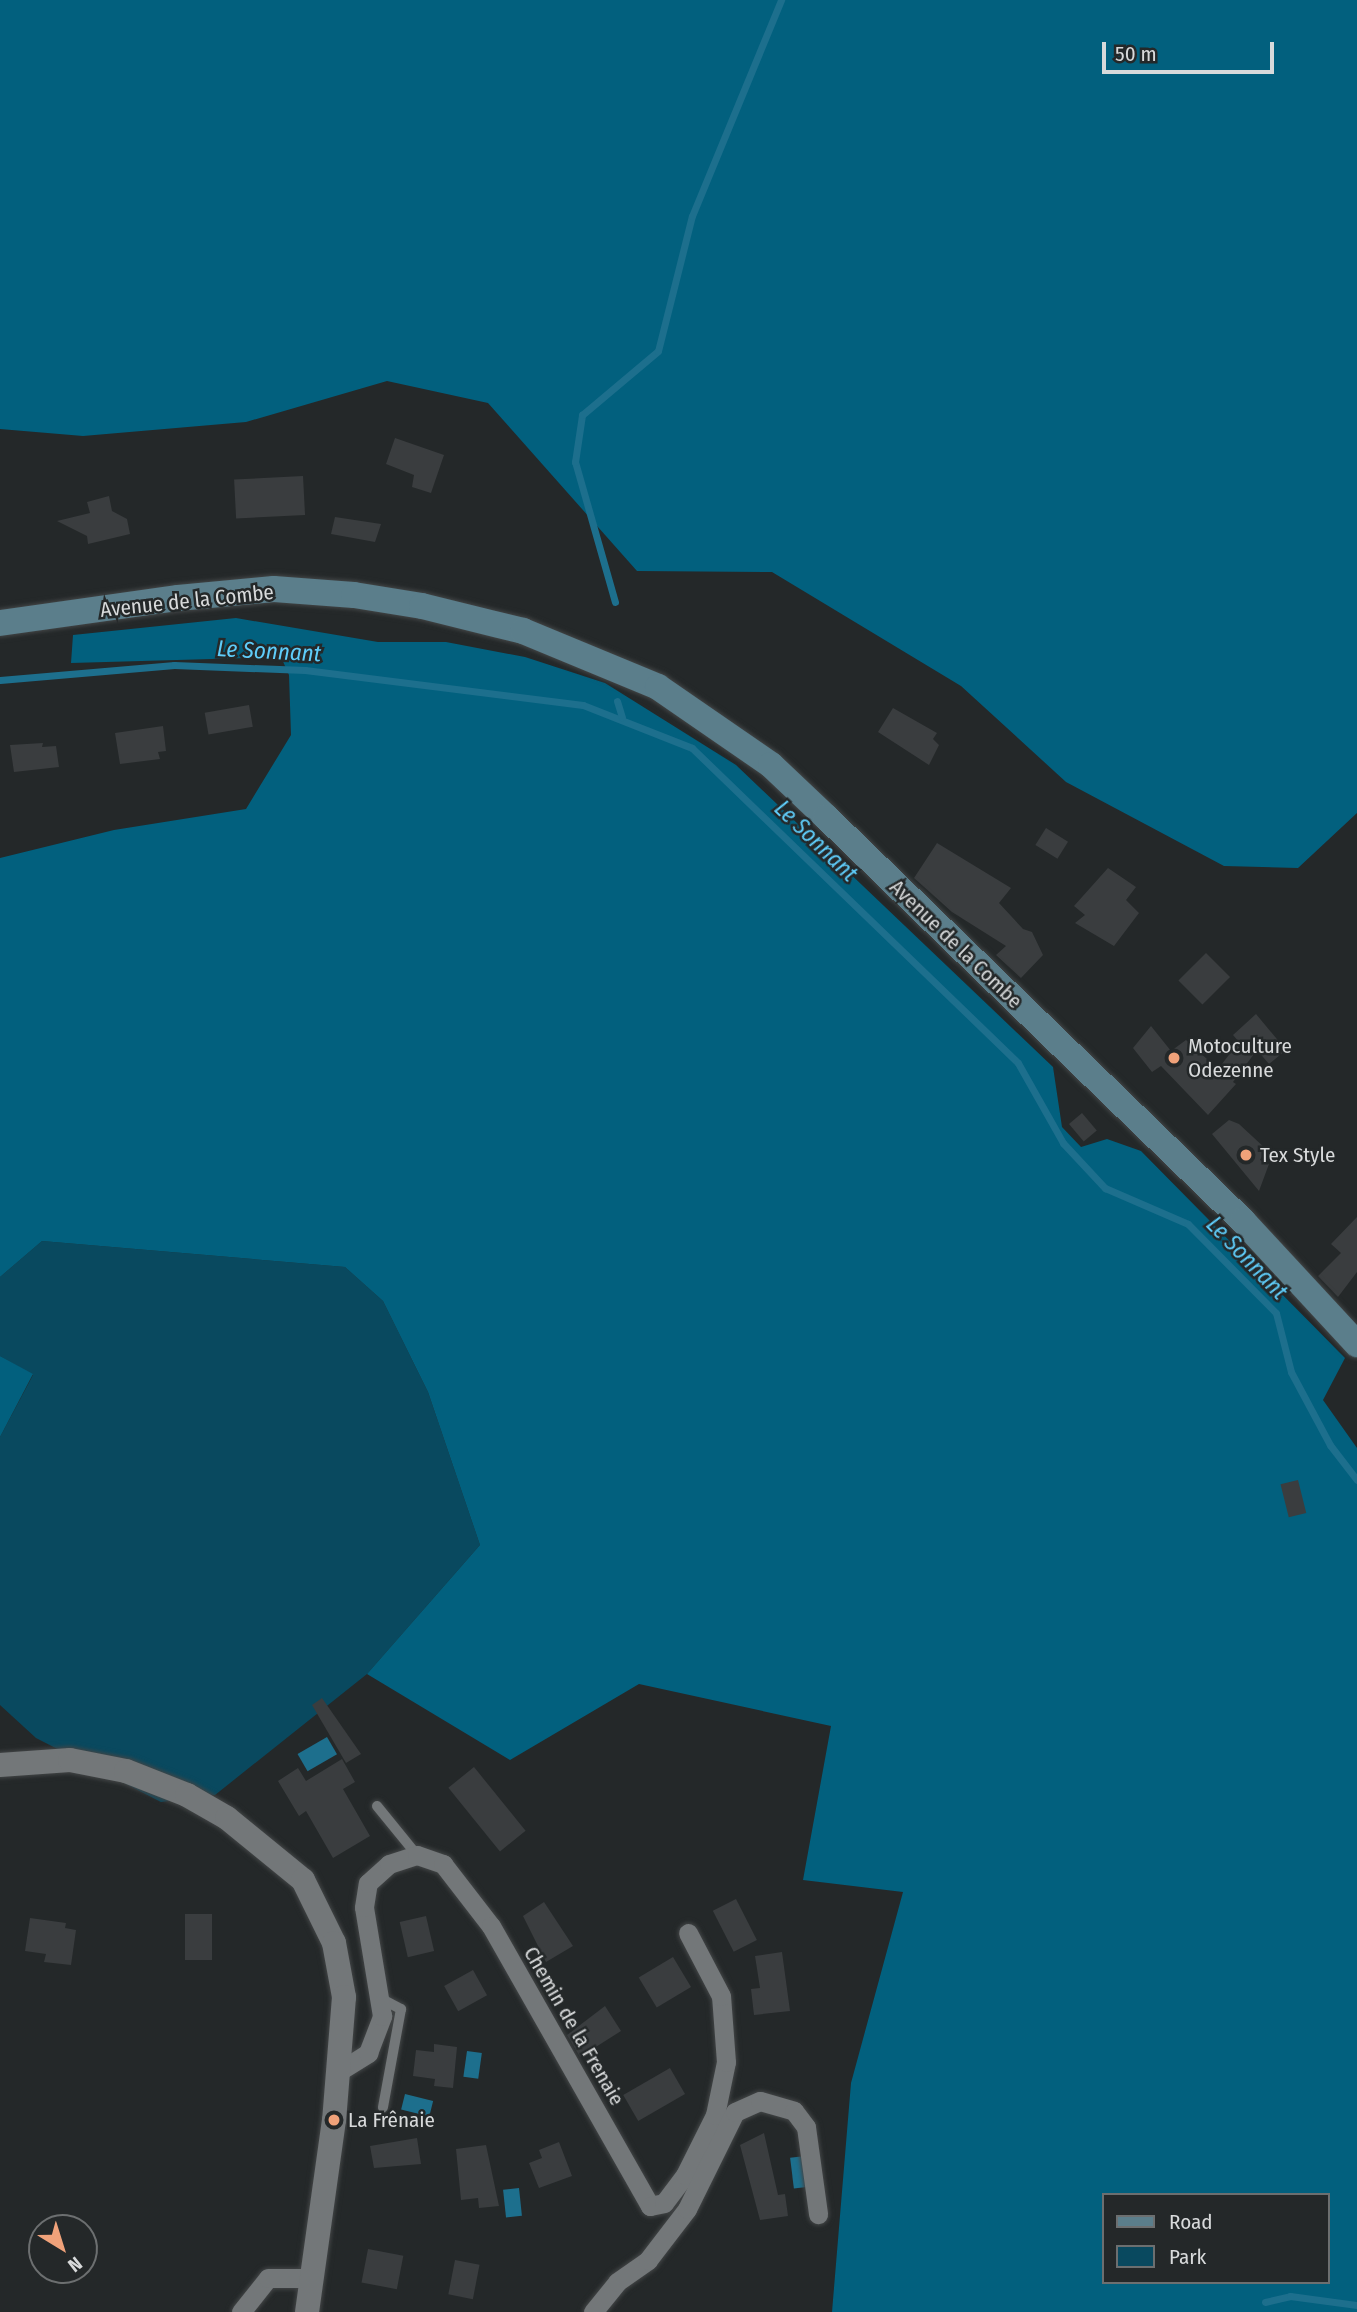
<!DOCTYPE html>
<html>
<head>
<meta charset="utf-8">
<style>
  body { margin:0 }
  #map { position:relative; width:1357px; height:2312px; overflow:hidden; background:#242829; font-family:"Fira Sans Condensed",sans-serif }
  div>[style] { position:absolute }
  .green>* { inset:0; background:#09495f }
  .forest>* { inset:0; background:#02607e }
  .water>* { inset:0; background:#1d6f8d; transform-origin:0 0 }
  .stream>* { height:7px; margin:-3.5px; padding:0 3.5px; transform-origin:3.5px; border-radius:3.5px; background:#1d6f8d }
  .building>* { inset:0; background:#3a3d3f; transform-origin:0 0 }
  .roads { filter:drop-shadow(0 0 2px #424546) drop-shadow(0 0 2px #424546) }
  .service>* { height:10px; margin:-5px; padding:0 5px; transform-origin:5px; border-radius:5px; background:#737779 }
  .minor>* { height:19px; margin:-9.5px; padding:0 9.5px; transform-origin:9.5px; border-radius:9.5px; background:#737779 }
  .tertiary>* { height:24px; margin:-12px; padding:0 12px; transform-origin:12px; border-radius:12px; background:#737779 }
  .secondary>* { height:26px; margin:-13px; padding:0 13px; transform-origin:13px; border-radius:13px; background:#5b7e8b }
  .dots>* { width:19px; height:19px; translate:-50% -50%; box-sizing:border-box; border:4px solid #242829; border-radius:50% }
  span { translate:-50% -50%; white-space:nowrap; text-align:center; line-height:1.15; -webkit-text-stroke:5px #242829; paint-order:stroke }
  .street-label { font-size:21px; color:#d8dadb }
  .poi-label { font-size:21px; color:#d8dadb }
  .left { translate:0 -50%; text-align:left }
  .water-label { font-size:23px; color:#5fcdfa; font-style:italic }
  .legend { position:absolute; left:1102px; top:2193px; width:228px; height:91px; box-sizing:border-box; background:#242829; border:2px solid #6c6f70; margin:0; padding:9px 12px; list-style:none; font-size:21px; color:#d8dadb }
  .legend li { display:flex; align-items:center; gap:14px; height:35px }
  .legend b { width:35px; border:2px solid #6c6f70 }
  .north { position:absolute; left:28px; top:2214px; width:70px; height:70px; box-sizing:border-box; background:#242829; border:2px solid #6c6f70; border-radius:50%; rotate:142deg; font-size:19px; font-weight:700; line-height:28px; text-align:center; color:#d8dadb }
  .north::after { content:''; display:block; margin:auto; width:24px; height:32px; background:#f0a27a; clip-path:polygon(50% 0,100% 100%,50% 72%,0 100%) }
  .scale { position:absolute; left:1102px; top:42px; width:172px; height:32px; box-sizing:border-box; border:4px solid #d8dadb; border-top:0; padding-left:9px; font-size:21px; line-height:24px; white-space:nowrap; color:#d8dadb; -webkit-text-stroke:5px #242829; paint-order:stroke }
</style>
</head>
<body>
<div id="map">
  <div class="green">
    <div style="clip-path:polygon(42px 1241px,345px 1267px,383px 1301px,428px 1392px,480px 1545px,367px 1674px,215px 1795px,161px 1802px,36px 1738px,0 1705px,0 1437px,33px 1375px,0 1356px,0 1277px)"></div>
  </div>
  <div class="forest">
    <div style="clip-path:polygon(0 0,1357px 0,1357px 813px,1298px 868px,1224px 866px,1066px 782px,961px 686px,772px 572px,637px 571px,488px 403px,387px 381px,246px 422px,83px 436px,0 429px)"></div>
    <div style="clip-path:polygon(evenodd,236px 618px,378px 642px,446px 642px,525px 657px,605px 683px,736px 765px,1053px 1067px,1062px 1127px,1081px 1147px,1107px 1139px,1141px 1151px,1345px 1358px,1323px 1400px,1357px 1448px,1357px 2312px,832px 2312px,851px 2083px,903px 1892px,803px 1880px,831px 1726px,639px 1684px,510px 1760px,367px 1674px,480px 1545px,428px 1392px,383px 1301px,345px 1267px,42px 1241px,0 1277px,0 858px,114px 830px,246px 809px,291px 735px,289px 675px,281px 657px,71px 663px,73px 635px,236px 618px,1103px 2195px,1327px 2195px,1327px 2282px,1103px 2282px,1103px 2195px)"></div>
    <div style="clip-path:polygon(0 1356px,33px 1374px,0 1437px)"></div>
  </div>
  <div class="water">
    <div style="left:327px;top:1737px;width:20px;height:34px;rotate:60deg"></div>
    <div style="left:467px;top:2051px;width:15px;height:26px;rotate:8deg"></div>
    <div style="left:405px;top:2094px;width:29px;height:16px;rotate:14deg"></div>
    <div style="left:805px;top:2156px;width:31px;height:15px;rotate:83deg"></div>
    <div style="left:519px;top:2188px;width:28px;height:16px;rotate:84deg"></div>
  </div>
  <div class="stream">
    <div style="left:615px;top:602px;width:146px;rotate:-105.9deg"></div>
    <div style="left:575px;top:462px;width:48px;rotate:-81.5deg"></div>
    <div style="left:582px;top:415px;width:99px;rotate:-40.1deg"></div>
    <div style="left:658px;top:351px;width:139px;rotate:-75.9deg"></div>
    <div style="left:692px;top:216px;width:234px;rotate:-67.6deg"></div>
    <div style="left:0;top:680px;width:175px;rotate:-4.9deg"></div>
    <div style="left:174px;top:665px;width:131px;rotate:2.2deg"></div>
    <div style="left:305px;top:670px;width:280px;rotate:7.2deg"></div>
    <div style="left:583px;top:705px;width:117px;rotate:21.5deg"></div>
    <div style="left:692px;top:748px;width:453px;rotate:44deg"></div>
    <div style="left:1018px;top:1063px;width:92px;rotate:60.6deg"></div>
    <div style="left:1063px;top:1143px;width:62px;rotate:47deg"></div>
    <div style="left:1105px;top:1188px;width:90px;rotate:23.4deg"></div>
    <div style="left:1188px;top:1224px;width:125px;rotate:45.3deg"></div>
    <div style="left:1276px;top:1313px;width:61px;rotate:75.7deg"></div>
    <div style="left:1291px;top:1372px;width:83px;rotate:61.9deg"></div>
    <div style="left:1330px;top:1445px;width:44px;rotate:52.4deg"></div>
    <div style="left:617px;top:701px;width:17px;rotate:73deg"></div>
    <div style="left:1265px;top:2302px;width:26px;rotate:-13deg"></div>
    <div style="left:1290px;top:2296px;width:68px;rotate:7.7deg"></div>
  </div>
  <div class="building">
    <div style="clip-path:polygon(395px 438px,444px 455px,431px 493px,412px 487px,414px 475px,386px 464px)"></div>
    <div style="left:303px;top:476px;width:39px;height:69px;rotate:87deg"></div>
    <div style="clip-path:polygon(109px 496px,112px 511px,127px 519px,130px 534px,88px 544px,87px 536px,57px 521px,90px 513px,87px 502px)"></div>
    <div style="clip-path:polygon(335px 517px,381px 524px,375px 542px,331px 534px)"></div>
    <div style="left:249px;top:705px;width:22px;height:45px;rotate:80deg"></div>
    <div style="clip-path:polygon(893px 708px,937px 733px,933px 739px,939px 745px,929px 765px,878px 732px)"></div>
    <div style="clip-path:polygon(163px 726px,166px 751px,158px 752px,160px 759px,120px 764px,115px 733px)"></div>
    <div style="clip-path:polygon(43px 743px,42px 747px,56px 746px,59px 767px,14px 772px,10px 745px)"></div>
    <div style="left:1046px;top:828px;width:26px;height:20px;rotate:32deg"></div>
    <div style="clip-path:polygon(937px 843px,1011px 888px,999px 903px,1023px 929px,1032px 932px,1043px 955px,1021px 978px,996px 955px,1006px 946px,952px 912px,914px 878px)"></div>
    <div style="clip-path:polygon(1108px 868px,1136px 887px,1126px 900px,1139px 913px,1114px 946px,1075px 923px,1085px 915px,1074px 906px)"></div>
    <div style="left:1206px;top:953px;width:34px;height:39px;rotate:45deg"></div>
    <div style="clip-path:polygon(1256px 1014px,1286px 1050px,1269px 1064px,1257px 1050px,1233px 1082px,1236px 1084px,1208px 1115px,1161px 1066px,1152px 1072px,1133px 1048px,1151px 1026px,1171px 1051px,1186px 1040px,1218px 1069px,1239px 1042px,1233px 1035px)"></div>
    <div style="left:1082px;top:1113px;width:23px;height:17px;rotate:50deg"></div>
    <div style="clip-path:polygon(1229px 1120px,1239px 1124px,1266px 1149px,1260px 1160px,1269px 1164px,1259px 1191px,1212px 1134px)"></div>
    <div style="clip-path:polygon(1357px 1217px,1357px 1272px,1338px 1297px,1318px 1276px,1341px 1253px,1331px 1244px)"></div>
    <div style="left:1298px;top:1480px;width:34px;height:18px;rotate:76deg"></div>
    <div style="clip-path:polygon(322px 1698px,361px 1754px,346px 1763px,312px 1705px)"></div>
    <div style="clip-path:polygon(342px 1759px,355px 1782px,343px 1789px,370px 1836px,333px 1858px,306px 1811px,299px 1816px,278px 1781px,298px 1768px,306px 1781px)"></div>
    <div style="left:474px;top:1767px;width:82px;height:33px;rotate:51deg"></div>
    <div style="left:736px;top:1899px;width:46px;height:26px;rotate:63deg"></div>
    <div style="clip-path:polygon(544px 1902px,573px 1946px,546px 1962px,523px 1916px)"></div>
    <div style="left:185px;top:1914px;width:27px;height:46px"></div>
    <div style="left:426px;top:1916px;width:36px;height:27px;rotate:77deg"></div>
    <div style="clip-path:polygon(30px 1918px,66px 1923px,65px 1928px,76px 1930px,71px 1965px,44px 1962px,46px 1954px,25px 1951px)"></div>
    <div style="clip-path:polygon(782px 1952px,790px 2011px,754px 2015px,751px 1989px,760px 1988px,755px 1956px)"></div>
    <div style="left:673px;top:1957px;width:35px;height:40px;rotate:59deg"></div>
    <div style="left:473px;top:1970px;width:29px;height:33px;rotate:61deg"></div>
    <div style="clip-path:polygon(605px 2006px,621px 2031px,580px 2057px,567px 2035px)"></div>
    <div style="clip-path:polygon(434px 2044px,457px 2047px,453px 2088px,434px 2086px,435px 2079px,413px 2076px,416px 2050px,434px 2052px)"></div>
    <div style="left:670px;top:2068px;width:30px;height:54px;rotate:60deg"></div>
    <div style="clip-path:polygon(764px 2133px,778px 2195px,785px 2194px,788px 2216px,760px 2220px,740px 2145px)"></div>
    <div style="clip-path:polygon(417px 2138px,421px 2164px,374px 2168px,370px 2146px)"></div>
    <div style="clip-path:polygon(559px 2142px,572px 2176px,539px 2188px,529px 2163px,542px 2158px,539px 2150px)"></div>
    <div style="clip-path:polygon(486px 2145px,499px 2206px,479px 2208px,478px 2198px,461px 2200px,456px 2149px)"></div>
    <div style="left:368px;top:2249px;width:36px;height:34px;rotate:11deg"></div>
    <div style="left:455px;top:2260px;width:25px;height:35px;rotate:11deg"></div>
  </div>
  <div class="roads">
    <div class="service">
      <div style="left:377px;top:1806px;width:63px;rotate:50.8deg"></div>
      <div style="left:380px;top:1998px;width:24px;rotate:28deg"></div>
      <div style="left:401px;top:2009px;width:100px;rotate:100.4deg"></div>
    </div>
    <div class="minor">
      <div style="left:338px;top:2072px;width:36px;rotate:-32deg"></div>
      <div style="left:368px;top:2053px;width:40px;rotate:-69deg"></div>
      <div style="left:382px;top:2016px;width:110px;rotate:-99.4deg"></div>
      <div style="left:364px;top:1907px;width:24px;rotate:-81deg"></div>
      <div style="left:368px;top:1883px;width:28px;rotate:-42deg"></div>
      <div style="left:389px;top:1864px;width:29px;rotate:-18deg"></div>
      <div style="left:417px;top:1855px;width:28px;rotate:19deg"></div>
      <div style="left:443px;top:1864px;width:78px;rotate:52.3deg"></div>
      <div style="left:491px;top:1926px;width:322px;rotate:60.4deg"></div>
      <div style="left:650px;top:2206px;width:14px;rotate:-12deg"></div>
      <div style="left:664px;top:2203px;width:35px;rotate:-53deg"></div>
      <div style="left:685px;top:2175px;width:67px;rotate:-63.4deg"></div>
      <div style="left:715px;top:2115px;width:54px;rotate:-78.3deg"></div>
      <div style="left:726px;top:2062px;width:66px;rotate:-94.3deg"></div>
      <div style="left:721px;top:1996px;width:71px;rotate:-117.6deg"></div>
      <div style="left:241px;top:2312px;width:43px;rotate:-51.5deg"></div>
      <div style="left:268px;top:2278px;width:43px"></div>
      <div style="left:593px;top:2312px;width:38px;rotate:-51deg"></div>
      <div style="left:617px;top:2282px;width:38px;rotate:-35deg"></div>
      <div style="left:648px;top:2260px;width:64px;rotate:-52.6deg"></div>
      <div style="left:687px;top:2209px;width:108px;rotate:-63.7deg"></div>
      <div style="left:735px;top:2112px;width:27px;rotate:-24deg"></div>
      <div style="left:760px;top:2101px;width:35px;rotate:16deg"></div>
      <div style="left:794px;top:2111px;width:20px;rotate:53deg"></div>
      <div style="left:806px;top:2127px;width:88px;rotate:82.1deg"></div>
    </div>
    <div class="tertiary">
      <div style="left:0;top:1765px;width:70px;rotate:-4.1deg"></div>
      <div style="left:70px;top:1760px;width:57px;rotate:11.1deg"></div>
      <div style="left:126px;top:1771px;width:66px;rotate:21.5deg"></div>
      <div style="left:187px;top:1795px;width:46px;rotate:29.9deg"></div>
      <div style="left:227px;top:1818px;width:98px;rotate:39.2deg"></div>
      <div style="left:303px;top:1880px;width:70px;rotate:63.8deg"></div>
      <div style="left:334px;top:1943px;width:55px;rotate:79.5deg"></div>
      <div style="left:344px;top:1997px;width:123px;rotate:94.6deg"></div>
      <div style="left:334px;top:2120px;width:194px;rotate:98deg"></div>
    </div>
    <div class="secondary">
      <div style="left:0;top:623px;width:180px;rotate:-8deg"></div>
      <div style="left:178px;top:598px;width:96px;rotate:-5.4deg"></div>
      <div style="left:274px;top:589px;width:80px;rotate:4.3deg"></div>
      <div style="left:354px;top:595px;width:69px;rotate:9.2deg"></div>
      <div style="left:422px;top:606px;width:104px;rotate:13.9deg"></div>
      <div style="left:523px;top:631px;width:146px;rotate:22.5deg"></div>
      <div style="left:658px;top:687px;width:137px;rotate:34.6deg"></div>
      <div style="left:771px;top:765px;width:76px;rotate:43.4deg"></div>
      <div style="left:826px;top:817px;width:581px;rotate:44.09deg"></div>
      <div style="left:1243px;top:1221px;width:168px;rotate:47.2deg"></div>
    </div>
  </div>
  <div class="dots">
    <div style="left:1174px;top:1058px;background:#f0a27a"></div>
    <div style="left:1246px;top:1155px;background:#f0a27a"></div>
    <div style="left:334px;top:2120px;background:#f0a27a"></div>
  </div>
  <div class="street-label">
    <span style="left:187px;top:601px;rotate:-6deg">Avenue de la Combe</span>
    <span style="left:956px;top:944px;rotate:44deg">Avenue de la Combe</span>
    <span style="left:574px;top:2026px;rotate:60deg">Chemin de la Frenaie</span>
  </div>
  <div class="poi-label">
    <span class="left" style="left:1188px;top:1058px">Motoculture<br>Odezenne</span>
    <span class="left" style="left:1260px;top:1155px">Tex Style</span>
    <span class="left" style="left:348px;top:2120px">La Frênaie</span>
  </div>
  <div class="water-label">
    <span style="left:269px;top:651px;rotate:3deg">Le Sonnant</span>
    <span style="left:816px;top:841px;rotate:44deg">Le Sonnant</span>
    <span style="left:1247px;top:1258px;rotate:46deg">Le Sonnant</span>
  </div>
  <ul class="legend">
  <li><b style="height:9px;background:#5b7e8b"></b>Road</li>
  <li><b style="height:19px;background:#09495f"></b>Park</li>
  </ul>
  <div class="north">N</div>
  <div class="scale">50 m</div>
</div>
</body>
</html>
